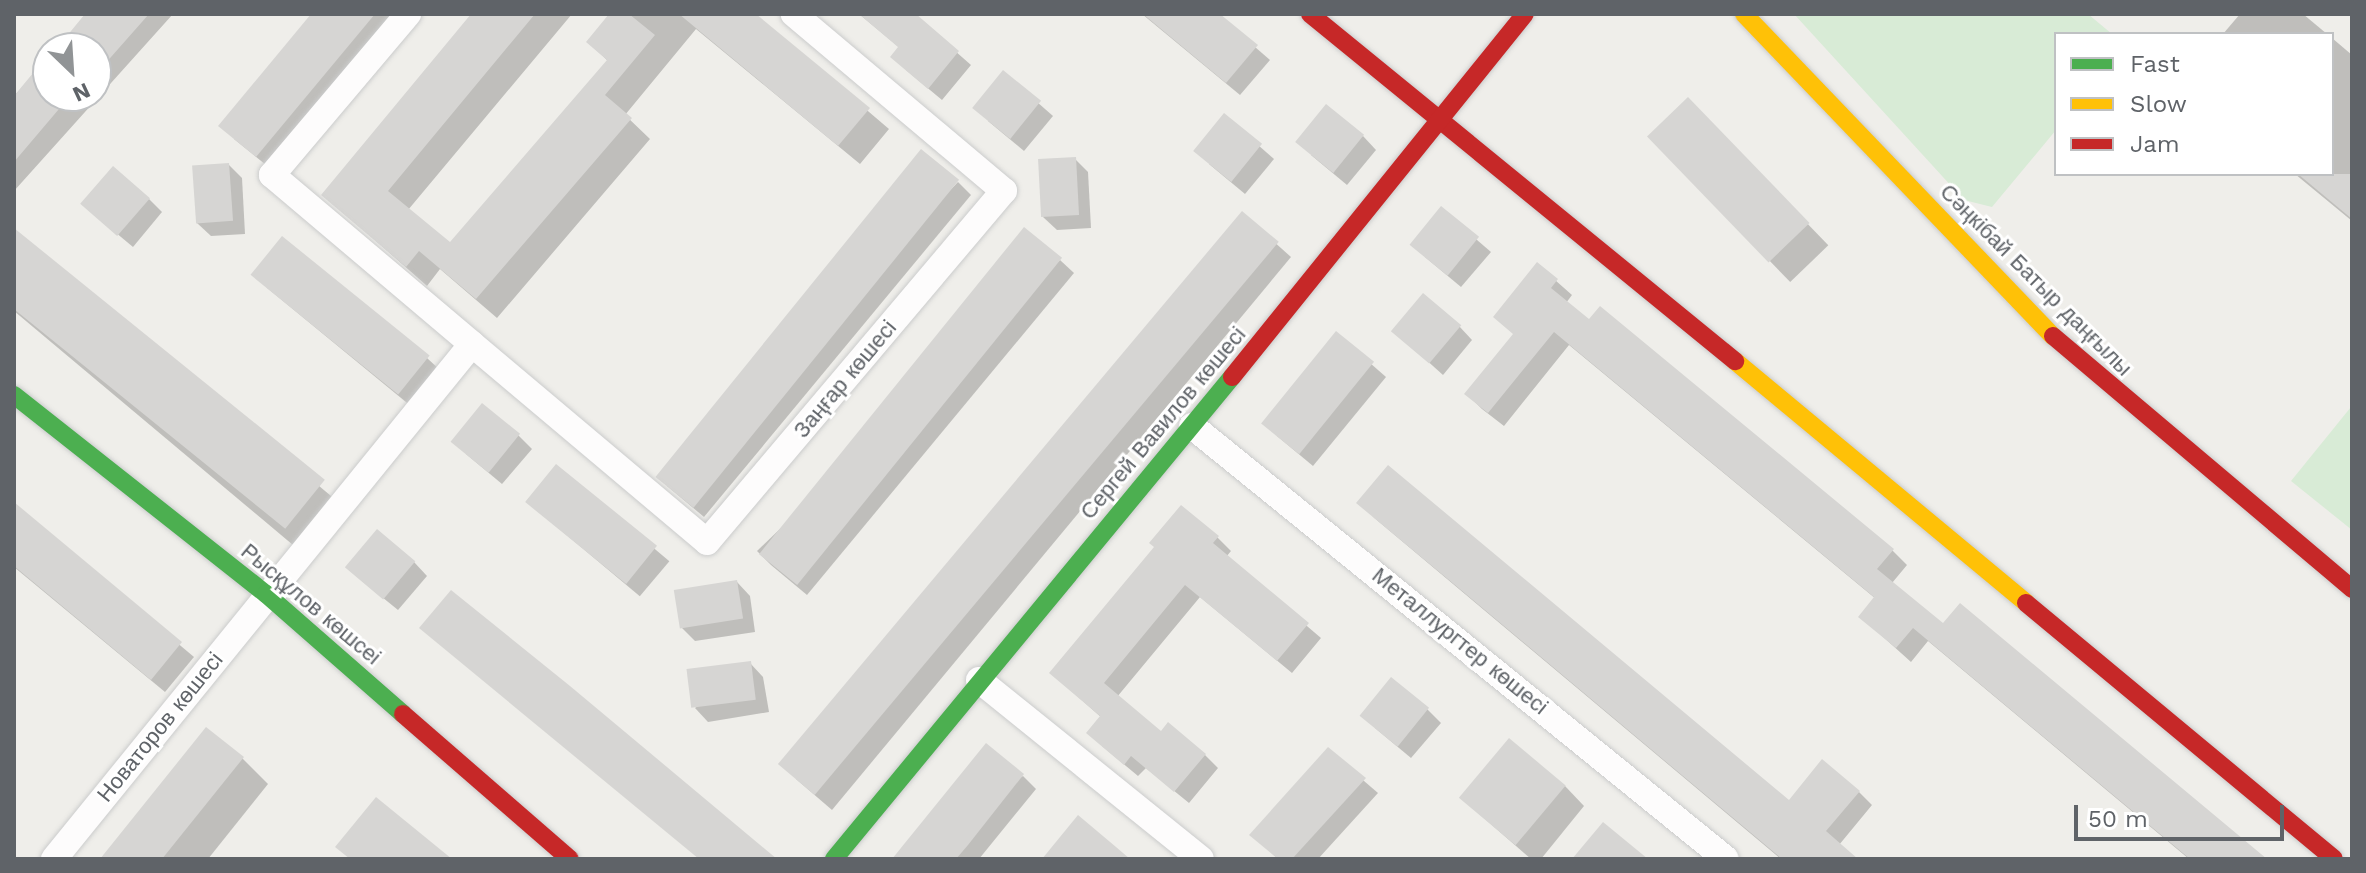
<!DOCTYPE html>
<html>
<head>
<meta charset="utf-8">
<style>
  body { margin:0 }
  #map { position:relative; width:2366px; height:873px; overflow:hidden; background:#efeeea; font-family:"Work Sans",sans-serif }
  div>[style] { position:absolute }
  .green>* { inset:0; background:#d8ebd6 }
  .shadow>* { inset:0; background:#0003; transform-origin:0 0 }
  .building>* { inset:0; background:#d6d5d3; transform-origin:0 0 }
  .roads { filter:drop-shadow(0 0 2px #cbcccc) drop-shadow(0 0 2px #cbcccc) }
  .street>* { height:26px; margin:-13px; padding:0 13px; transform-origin:13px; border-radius:13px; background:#fdfcfc }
  .fast>* { height:18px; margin:-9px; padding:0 9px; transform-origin:9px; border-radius:9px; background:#4caf50 }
  .slow>* { height:18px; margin:-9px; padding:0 9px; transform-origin:9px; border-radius:9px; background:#ffc107 }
  .jam>* { height:18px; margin:-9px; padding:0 9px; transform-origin:9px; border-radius:9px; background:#c62828 }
  span { translate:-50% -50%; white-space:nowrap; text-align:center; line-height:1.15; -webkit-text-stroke:6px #fff; paint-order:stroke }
  .street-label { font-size:22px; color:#5f6368 }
  .frame { position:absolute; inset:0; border:16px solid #5f6368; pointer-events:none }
  .legend { position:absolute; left:2054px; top:32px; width:280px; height:144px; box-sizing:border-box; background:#fff; border:2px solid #bfc1c3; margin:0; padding:10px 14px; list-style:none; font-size:24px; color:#5f6368 }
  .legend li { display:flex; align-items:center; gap:16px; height:40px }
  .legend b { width:40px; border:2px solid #bfc1c3 }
  .north { position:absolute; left:32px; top:32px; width:80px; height:80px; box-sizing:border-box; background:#fff; border:2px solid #bfc1c3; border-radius:50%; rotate:155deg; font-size:22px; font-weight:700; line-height:32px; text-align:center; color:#5f6368 }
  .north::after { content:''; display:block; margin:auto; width:28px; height:36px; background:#919496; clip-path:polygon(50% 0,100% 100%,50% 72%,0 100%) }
  .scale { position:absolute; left:2074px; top:805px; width:210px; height:36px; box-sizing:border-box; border:4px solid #5f6368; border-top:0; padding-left:10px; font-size:24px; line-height:28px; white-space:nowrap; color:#5f6368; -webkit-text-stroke:6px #fff; paint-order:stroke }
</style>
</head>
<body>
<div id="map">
  <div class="green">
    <div style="clip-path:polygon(1794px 14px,2088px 14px,2112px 34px,2056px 34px,2056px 130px,1992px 207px,1964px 200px)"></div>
    <div style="clip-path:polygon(2351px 407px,2352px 407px,2352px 530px,2291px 481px)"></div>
  </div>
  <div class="shadow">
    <div style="clip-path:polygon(88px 14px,173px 14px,14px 191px,14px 96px,48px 60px,48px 96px,96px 96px,96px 48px,60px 48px)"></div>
    <div style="clip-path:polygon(314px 14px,399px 14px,271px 169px,234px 139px)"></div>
    <div style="clip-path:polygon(474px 14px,572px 14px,408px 210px,450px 245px,608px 61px,588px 42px,612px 14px,754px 14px,889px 129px,860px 164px,696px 29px,625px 115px,650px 139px,497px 318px,440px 269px,427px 286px,324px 195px)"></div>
    <div style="clip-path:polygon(859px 14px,913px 14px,971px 65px,942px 100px,906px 70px,900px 48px)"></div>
    <div style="clip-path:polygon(1142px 14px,1217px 14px,1270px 60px,1240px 95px)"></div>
    <div style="clip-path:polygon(2240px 14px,2303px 14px,2327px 34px,2223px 34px)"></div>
    <div style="clip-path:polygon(2332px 38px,2352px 55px,2352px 221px,2295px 174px,2332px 174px)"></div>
    <div style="clip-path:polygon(1004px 73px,1053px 116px,1024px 151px,988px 121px)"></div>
    <div style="left:1688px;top:100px;width:202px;height:53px;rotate:46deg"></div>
    <div style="clip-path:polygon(1225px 116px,1274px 159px,1245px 194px,1209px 164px)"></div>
    <div style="clip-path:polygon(1363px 136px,1376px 150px,1347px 185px,1311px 155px)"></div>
    <div style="clip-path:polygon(1075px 159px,1088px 172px,1091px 228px,1057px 230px,1043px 217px)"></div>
    <div style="clip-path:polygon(229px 165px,242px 178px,245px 234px,211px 236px,197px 223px)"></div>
    <div style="clip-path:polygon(958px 182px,971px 195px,704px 517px,667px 486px)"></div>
    <div style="clip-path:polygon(149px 199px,162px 212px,133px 247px,97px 217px)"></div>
    <div style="clip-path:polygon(1441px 209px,1491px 252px,1461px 287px,1425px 257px)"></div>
    <div style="clip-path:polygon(1242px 213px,1291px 257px,832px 810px,796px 779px)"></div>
    <div style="left:14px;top:230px;width:417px;height:62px;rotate:40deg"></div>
    <div style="clip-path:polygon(1060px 260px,1074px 273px,807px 595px,771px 565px,757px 551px)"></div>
    <div style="clip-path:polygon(1538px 265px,1572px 295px,1566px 303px,1892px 550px,1907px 565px,1892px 583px,1943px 626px,2264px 859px,2189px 859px,1928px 641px,1911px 662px,1861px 617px,1876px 599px,1569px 345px,1504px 426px,1482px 409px,1467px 394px,1515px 335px)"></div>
    <div style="clip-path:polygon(266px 287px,427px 358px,441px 371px,412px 407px)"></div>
    <div style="clip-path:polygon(1459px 326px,1472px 340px,1443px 375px,1394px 331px)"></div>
    <div style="clip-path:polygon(1337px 334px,1386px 377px,1313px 466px,1277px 436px)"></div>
    <div style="clip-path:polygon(518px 435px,532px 449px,502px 484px,466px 454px)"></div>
    <div style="left:556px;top:466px;width:148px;height:46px;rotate:40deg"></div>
    <div style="clip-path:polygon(14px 505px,194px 657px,165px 692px,14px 567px)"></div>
    <div style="clip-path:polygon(1372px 516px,1789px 802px,1859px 792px,1872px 805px,1839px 845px,1856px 859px,1781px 859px)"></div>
    <div style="clip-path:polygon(1217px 537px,1231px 551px,1226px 557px,1321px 638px,1292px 673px,1200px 597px,1117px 697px,1161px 734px,1205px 755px,1218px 768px,1189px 803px,1146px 768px,1138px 776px,1102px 746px,1102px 718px,1051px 673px)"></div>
    <div style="clip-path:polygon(414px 562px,427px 576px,398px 610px,361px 580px)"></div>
    <div style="clip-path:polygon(737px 582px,750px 596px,755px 632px,695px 641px,681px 627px)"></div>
    <div style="clip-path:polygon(750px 663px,763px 677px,769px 712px,708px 722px,695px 708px)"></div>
    <div style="clip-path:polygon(1427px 709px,1441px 723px,1411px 758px,1375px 728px)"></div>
    <div style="clip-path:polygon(1328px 750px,1378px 793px,1318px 859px,1278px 859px,1252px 834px)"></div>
    <div style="clip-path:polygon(242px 758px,268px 784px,208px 859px,102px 859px)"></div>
    <div style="clip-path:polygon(1023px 776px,1036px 789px,979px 859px,894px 859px)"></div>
    <div style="clip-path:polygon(1565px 786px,1584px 806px,1541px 859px,1531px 859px,1461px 798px)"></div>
  </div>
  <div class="building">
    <div style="clip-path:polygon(85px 14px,149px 14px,96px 74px,96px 48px,57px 48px)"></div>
    <div style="clip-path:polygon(311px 14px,375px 14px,256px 157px,218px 126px)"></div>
    <div style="clip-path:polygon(471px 14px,535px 14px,388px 191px,450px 242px,607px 60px,586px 42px,609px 14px,629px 14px,655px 35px,605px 95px,632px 118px,476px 299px,419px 251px,406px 267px,321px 195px)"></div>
    <div style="clip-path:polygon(679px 14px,756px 14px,870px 108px,838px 146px)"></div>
    <div style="clip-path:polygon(859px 14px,916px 14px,959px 51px,928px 89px,890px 57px,898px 47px)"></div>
    <div style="clip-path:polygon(1143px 14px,1220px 14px,1258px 45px,1226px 83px)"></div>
    <div style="clip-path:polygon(48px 55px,48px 96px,70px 96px,14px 162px,14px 96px)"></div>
    <div style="left:1003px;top:70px;width:49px;height:49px;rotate:39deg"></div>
    <div style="left:1688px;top:97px;width:175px;height:57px;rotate:46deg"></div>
    <div style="left:1326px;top:104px;width:49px;height:49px;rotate:39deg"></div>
    <div style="left:1224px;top:113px;width:49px;height:49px;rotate:39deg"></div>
    <div style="left:921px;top:149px;width:49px;height:422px;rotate:39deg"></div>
    <div style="left:1076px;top:157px;width:58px;height:38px;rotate:87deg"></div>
    <div style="left:229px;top:163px;width:58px;height:37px;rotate:86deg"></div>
    <div style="left:113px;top:166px;width:49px;height:50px;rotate:41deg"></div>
    <div style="clip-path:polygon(2298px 174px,2352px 174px,2352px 219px)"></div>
    <div style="left:1441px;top:206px;width:49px;height:50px;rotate:39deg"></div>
    <div style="left:1242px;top:211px;width:48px;height:722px;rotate:40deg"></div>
    <div style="left:1024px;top:227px;width:49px;height:421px;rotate:39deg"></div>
    <div style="left:14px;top:228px;width:400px;height:63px;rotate:39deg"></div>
    <div style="left:282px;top:236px;width:190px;height:50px;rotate:39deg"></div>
    <div style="clip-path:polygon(1537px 262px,1558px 279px,1551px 288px,1589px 319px,1600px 306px,1894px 549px,1877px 569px,1943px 623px,1960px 603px,2267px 859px,2190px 859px,1913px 628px,1896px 648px,1858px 617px,1874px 597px,1554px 332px,1488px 413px,1464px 394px,1513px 334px,1493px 317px)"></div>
    <div style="left:1423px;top:293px;width:50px;height:50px;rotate:40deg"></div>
    <div style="left:1336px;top:331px;width:49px;height:119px;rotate:39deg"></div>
    <div style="left:482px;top:403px;width:49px;height:50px;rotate:39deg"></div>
    <div style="left:556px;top:464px;width:130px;height:49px;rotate:39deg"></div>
    <div style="clip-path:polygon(1388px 465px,1789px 800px,1822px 759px,1860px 791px,1826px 831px,1858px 859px,1782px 859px,1455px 585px,1356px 503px)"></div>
    <div style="clip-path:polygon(14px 502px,182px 642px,151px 680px,14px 566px)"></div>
    <div style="clip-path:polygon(1181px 505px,1219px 536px,1213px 543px,1309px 623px,1277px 661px,1185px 585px,1104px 683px,1161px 731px,1168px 722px,1206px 754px,1174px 792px,1131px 756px,1124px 765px,1086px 733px,1100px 716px,1049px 673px,1154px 547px,1149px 543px)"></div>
    <div style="left:377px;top:529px;width:50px;height:50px;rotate:40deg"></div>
    <div style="left:737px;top:580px;width:39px;height:64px;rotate:81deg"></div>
    <div style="clip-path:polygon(451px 590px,570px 686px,777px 859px,699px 859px,419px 628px)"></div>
    <div style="left:751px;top:661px;width:39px;height:65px;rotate:83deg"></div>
    <div style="left:1391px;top:677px;width:49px;height:50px;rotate:39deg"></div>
    <div style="clip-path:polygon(206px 727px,244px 757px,162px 859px,100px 859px)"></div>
    <div style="left:1509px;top:738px;width:74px;height:78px;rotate:40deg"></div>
    <div style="clip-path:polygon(986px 743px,1024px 774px,968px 845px,956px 859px,892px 859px)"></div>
    <div style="clip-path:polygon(1328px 747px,1366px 778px,1292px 859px,1278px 859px,1249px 835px)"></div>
    <div style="clip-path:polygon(376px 797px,452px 859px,350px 859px,335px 847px)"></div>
    <div style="clip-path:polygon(1078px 815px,1116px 847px,1130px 859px,1042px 859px)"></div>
    <div style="clip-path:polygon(1603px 822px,1648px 859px,1572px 859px)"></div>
  </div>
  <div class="roads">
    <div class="street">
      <div style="left:472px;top:344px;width:307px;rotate:40.1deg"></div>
      <div style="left:707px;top:542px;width:460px;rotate:-49.8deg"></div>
      <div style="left:1004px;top:191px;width:275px;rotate:-139.9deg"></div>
      <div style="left:1192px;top:426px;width:687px;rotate:39.04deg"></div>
      <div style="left:979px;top:680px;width:285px;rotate:38.9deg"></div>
      <div style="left:54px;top:859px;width:663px;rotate:-50.94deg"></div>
      <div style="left:472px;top:344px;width:262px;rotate:-139.8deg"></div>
      <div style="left:272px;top:175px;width:211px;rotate:-49.8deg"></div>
    </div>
    <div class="fast">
      <div style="left:14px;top:395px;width:321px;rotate:38.3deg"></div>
      <div style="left:266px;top:594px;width:182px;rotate:41.2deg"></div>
      <div style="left:834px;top:859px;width:625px;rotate:-50.45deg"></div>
    </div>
    <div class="slow">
      <div style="left:1744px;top:14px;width:446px;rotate:46.2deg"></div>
      <div style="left:1735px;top:361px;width:378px;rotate:39.7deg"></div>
    </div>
    <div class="jam">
      <div style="left:1310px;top:14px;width:549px;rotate:39.23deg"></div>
      <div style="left:2053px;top:336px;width:392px;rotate:40.2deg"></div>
      <div style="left:1232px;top:377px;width:466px;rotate:-51.1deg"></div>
      <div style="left:2026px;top:603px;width:400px;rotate:39.7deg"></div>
      <div style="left:403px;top:714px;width:221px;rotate:41deg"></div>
    </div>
  </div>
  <div class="street-label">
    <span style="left:2036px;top:280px;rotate:45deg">Сәңкібай Батыр даңғылы</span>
    <span style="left:845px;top:379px;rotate:-50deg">Заңғар көшесі</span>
    <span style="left:1163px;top:423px;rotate:-50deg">Сергей Вавилов көшесі</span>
    <span style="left:311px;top:604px;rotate:40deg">Рысқұлов көшсеі</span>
    <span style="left:1460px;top:641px;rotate:39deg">Металлургтер көшесі</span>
    <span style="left:160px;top:727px;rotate:-51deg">Новаторов көшесі</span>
  </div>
  <div class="frame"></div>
  <ul class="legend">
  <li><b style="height:10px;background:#4caf50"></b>Fast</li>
  <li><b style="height:10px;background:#ffc107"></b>Slow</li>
  <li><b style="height:10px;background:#c62828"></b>Jam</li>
  </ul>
  <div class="north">N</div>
  <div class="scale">50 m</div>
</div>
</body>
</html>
